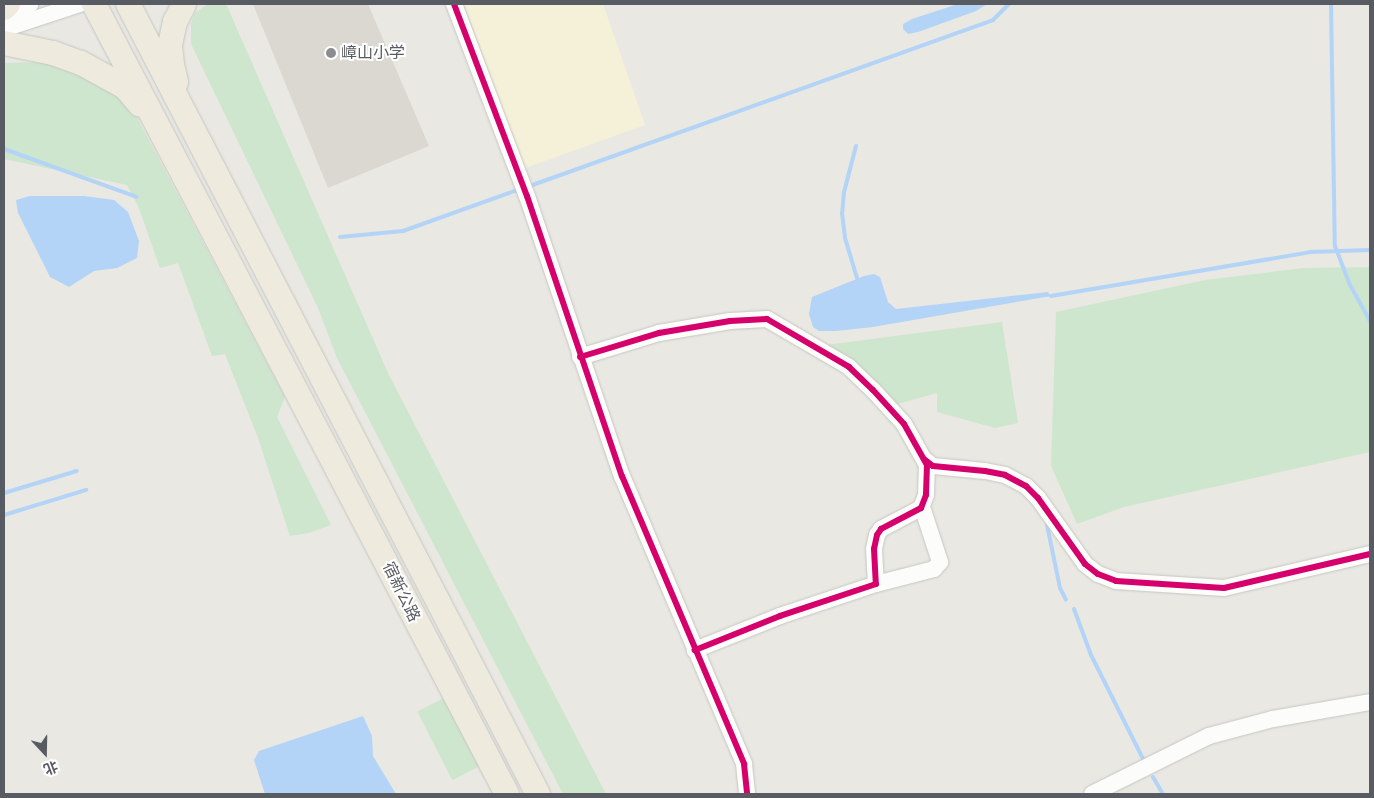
<!DOCTYPE html>
<html>
<head>
<meta charset="utf-8">
<style>
  body { margin:0 }
  #map { position:relative; width:1374px; height:798px; overflow:hidden; background:#e9e8e2; font-family:Karla,"Noto Sans SC",sans-serif }
  div>[style] { position:absolute }
  .commercial>* { inset:0; background:#f5f1d9 }
  .education>* { inset:0; background:#dad8d0 }
  .green>* { inset:0; background:#cfe6ce; transform-origin:0 0 }
  .water>* { inset:0; background:#b3d4f6 }
  .stream>* { height:4px; margin:-2px; padding:0 2px; transform-origin:2px; border-radius:2px; background:#b3d4f6 }
  .roads { filter:drop-shadow(0 0 1px #c5c6c4) drop-shadow(0 0 1px #c5c6c4) }
  .minor>* { height:16px; margin:-8px; padding:0 8px; transform-origin:8px; border-radius:8px; background:#fcfcfb }
  .highway>* { height:24px; margin:-12px; padding:0 12px; transform-origin:12px; border-radius:12px; background:#eeebde }
  .cycleway>* { height:6px; margin:-3px; padding:0 3px; transform-origin:3px; border-radius:3px; background:#d6006c }
  .dots>* { width:14px; height:14px; translate:-50% -50%; box-sizing:border-box; border:2px solid #fff; border-radius:50% }
  span { translate:-50% -50%; white-space:nowrap; text-align:center; line-height:1.15; -webkit-text-stroke:4px #fff; paint-order:stroke }
  .poi-label { font-size:16px; color:#585b61 }
  .left { translate:0 -50%; text-align:left }
  .street-label { font-size:16px; color:#585b61 }
  .frame { position:absolute; inset:0; border:5px solid #585b61; pointer-events:none }
  .north { position:absolute; left:20px; top:728px; width:50px; height:50px; -webkit-text-stroke:4px #fff; paint-order:stroke; rotate:159deg; font-size:14px; font-weight:700; line-height:20px; text-align:center; color:#585b61 }
  .north::after { content:''; display:block; margin:auto; width:18px; height:22px; background:#585b61; clip-path:polygon(50% 0,100% 100%,50% 72%,0 100%) }
</style>
</head>
<body>
<div id="map">
  <div class="commercial">
    <div style="clip-path:polygon(464px 4px,603px 4px,645px 125px,525px 168px)"></div>
  </div>
  <div class="education">
    <div style="clip-path:polygon(253px 4px,368px 4px,429px 146px,328px 188px)"></div>
  </div>
  <div class="green">
    <div style="clip-path:polygon(208px 4px,224px 4px,227px 6px,389px 375px,606px 794px,563px 794px,337px 358px,318px 308px,191px 44px,191px 23px,195px 13px)"></div>
    <div style="clip-path:polygon(43px 62px,70px 68px,126px 100px,135px 114px,285px 397px,277px 417px,331px 525px,309px 533px,290px 536px,258px 438px,225px 354px,212px 356px,178px 263px,160px 268px,138px 206px,127px 185px,4px 159px,4px 63px)"></div>
    <div style="clip-path:polygon(1370px 267px,1370px 452px,1124px 507px,1077px 524px,1051px 466px,1056px 312px,1205px 280px,1304px 268px)"></div>
    <div style="clip-path:polygon(1002px 322px,1018px 423px,995px 428px,937px 412px,937px 393px,894px 405px,826px 345px)"></div>
    <div style="left:444px;top:698px;width:77px;height:30px;rotate:63deg"></div>
  </div>
  <div class="water">
    <div style="clip-path:polygon(958px 4px,987px 4px,976px 11px,918px 32px,908px 34px,903px 29px,903px 24px,912px 19px)"></div>
    <div style="clip-path:polygon(30px 196px,84px 196px,114px 200px,128px 212px,139px 241px,137px 258px,117px 268px,94px 271px,69px 287px,50px 277px,18px 213px,16px 200px)"></div>
    <div style="clip-path:polygon(874px 274px,880px 277px,888px 302px,896px 309px,1048px 292px,1051px 296px,873px 327px,836px 331px,819px 331px,813px 327px,809px 314px,812px 297px,864px 276px)"></div>
    <div style="clip-path:polygon(363px 716px,372px 736px,373px 756px,396px 794px,265px 794px,254px 760px,259px 751px)"></div>
  </div>
  <div class="stream">
    <div style="left:1331px;top:4px;width:242px;rotate:89.1deg"></div>
    <div style="left:1335px;top:246px;width:40px;rotate:69deg"></div>
    <div style="left:1349px;top:283px;width:43px;rotate:61.1deg"></div>
    <div style="left:856px;top:146px;width:48px;rotate:104.6deg"></div>
    <div style="left:844px;top:192px;width:21px;rotate:95deg"></div>
    <div style="left:842px;top:213px;width:25px;rotate:83deg"></div>
    <div style="left:845px;top:238px;width:42px;rotate:73.3deg"></div>
    <div style="left:4px;top:149px;width:141px;rotate:19.8deg"></div>
    <div style="left:527px;top:187px;width:495px;rotate:-19.7deg"></div>
    <div style="left:993px;top:20px;width:23px;rotate:-45deg"></div>
    <div style="left:340px;top:237px;width:63px;rotate:-5.4deg"></div>
    <div style="left:403px;top:231px;width:124px;rotate:-19.7deg"></div>
    <div style="left:1051px;top:296px;width:263px;rotate:-9.6deg"></div>
    <div style="left:1310px;top:252px;width:60px;rotate:-1.9deg"></div>
    <div style="left:4px;top:493px;width:76px;rotate:-16.8deg"></div>
    <div style="left:4px;top:515px;width:86px;rotate:-17deg"></div>
    <div style="left:1047px;top:525px;width:64px;rotate:78.3deg"></div>
    <div style="left:1060px;top:588px;width:13px;rotate:63deg"></div>
    <div style="left:1074px;top:609px;width:49px;rotate:69.7deg"></div>
    <div style="left:1091px;top:655px;width:119px;rotate:63.4deg"></div>
    <div style="left:1153px;top:777px;width:20px;rotate:60deg"></div>
  </div>
  <div class="roads">
    <div class="minor">
      <div style="left:454px;top:4px;width:205px;rotate:69.2deg"></div>
      <div style="left:527px;top:196px;width:296px;rotate:71.3deg"></div>
      <div style="left:622px;top:476px;width:313px;rotate:67deg"></div>
      <div style="left:744px;top:764px;width:30px;rotate:84deg"></div>
      <div style="left:4px;top:13px;width:28px;rotate:-19deg"></div>
      <div style="left:4px;top:29px;width:80px;rotate:-18.2deg"></div>
      <div style="left:580px;top:357px;width:83px;rotate:-16.9deg"></div>
      <div style="left:659px;top:333px;width:72px;rotate:-9.6deg"></div>
      <div style="left:730px;top:321px;width:37px;rotate:-3deg"></div>
      <div style="left:767px;top:319px;width:95px;rotate:30.3deg"></div>
      <div style="left:849px;top:367px;width:33px;rotate:44deg"></div>
      <div style="left:873px;top:390px;width:46px;rotate:47.6deg"></div>
      <div style="left:904px;top:424px;width:47px;rotate:60.7deg"></div>
      <div style="left:927px;top:465px;width:30px;rotate:92deg"></div>
      <div style="left:926px;top:495px;width:14px;rotate:111deg"></div>
      <div style="left:921px;top:508px;width:45px;rotate:152.3deg"></div>
      <div style="left:881px;top:529px;width:7px;rotate:124deg"></div>
      <div style="left:877px;top:535px;width:14px;rotate:102deg"></div>
      <div style="left:874px;top:549px;width:35px;rotate:87deg"></div>
      <div style="left:876px;top:584px;width:101px;rotate:161.6deg"></div>
      <div style="left:780px;top:616px;width:92px;rotate:158.2deg"></div>
      <div style="left:924px;top:459px;width:11px;rotate:38deg"></div>
      <div style="left:933px;top:466px;width:52px;rotate:5.5deg"></div>
      <div style="left:985px;top:471px;width:20px;rotate:11deg"></div>
      <div style="left:1005px;top:475px;width:24px;rotate:28deg"></div>
      <div style="left:1026px;top:486px;width:17px;rotate:45deg"></div>
      <div style="left:1038px;top:498px;width:81px;rotate:54.5deg"></div>
      <div style="left:1085px;top:564px;width:16px;rotate:38deg"></div>
      <div style="left:1098px;top:574px;width:19px;rotate:21deg"></div>
      <div style="left:1116px;top:581px;width:108px;rotate:3.7deg"></div>
      <div style="left:1224px;top:588px;width:150px;rotate:-13.1deg"></div>
      <div style="left:876px;top:584px;width:60px;rotate:-14.5deg"></div>
      <div style="left:934px;top:569px;width:9px;rotate:-49deg"></div>
      <div style="left:940px;top:562px;width:58px;rotate:-108.1deg"></div>
      <div style="left:1092px;top:794px;width:131px;rotate:-26.4deg"></div>
      <div style="left:1209px;top:736px;width:66px;rotate:-14.9deg"></div>
      <div style="left:1273px;top:719px;width:98px;rotate:-9.9deg"></div>
    </div>
    <div class="highway">
      <div style="left:94px;top:4px;width:891px;rotate:62.4deg"></div>
      <div style="left:128px;top:4px;width:890px;rotate:62.57deg"></div>
      <div style="left:4px;top:8px;width:6px;rotate:-45deg"></div>
      <div style="left:4px;top:43px;width:50px;rotate:11.5deg"></div>
      <div style="left:53px;top:53px;width:30px;rotate:20deg"></div>
      <div style="left:81px;top:63px;width:50px;rotate:28.6deg"></div>
      <div style="left:125px;top:87px;width:23px;rotate:50deg"></div>
      <div style="left:176px;top:82px;width:17px;rotate:-103deg"></div>
      <div style="left:172px;top:65px;width:20px;rotate:-96deg"></div>
      <div style="left:170px;top:45px;width:24px;rotate:-78deg"></div>
      <div style="left:175px;top:22px;width:20px;rotate:-63deg"></div>
    </div>
  </div>
  <div class="cycleway">
    <div style="left:454px;top:4px;width:205px;rotate:69.2deg"></div>
    <div style="left:527px;top:196px;width:296px;rotate:71.3deg"></div>
    <div style="left:622px;top:476px;width:313px;rotate:67deg"></div>
    <div style="left:744px;top:764px;width:30px;rotate:84deg"></div>
    <div style="left:580px;top:357px;width:83px;rotate:-16.9deg"></div>
    <div style="left:659px;top:333px;width:72px;rotate:-9.6deg"></div>
    <div style="left:730px;top:321px;width:37px;rotate:-3deg"></div>
    <div style="left:767px;top:319px;width:95px;rotate:30.3deg"></div>
    <div style="left:849px;top:367px;width:33px;rotate:44deg"></div>
    <div style="left:873px;top:390px;width:46px;rotate:47.6deg"></div>
    <div style="left:904px;top:424px;width:47px;rotate:60.7deg"></div>
    <div style="left:927px;top:465px;width:30px;rotate:92deg"></div>
    <div style="left:926px;top:495px;width:14px;rotate:111deg"></div>
    <div style="left:921px;top:508px;width:45px;rotate:152.3deg"></div>
    <div style="left:881px;top:529px;width:7px;rotate:124deg"></div>
    <div style="left:877px;top:535px;width:14px;rotate:102deg"></div>
    <div style="left:874px;top:549px;width:35px;rotate:87deg"></div>
    <div style="left:876px;top:584px;width:101px;rotate:161.6deg"></div>
    <div style="left:780px;top:616px;width:92px;rotate:158.2deg"></div>
    <div style="left:924px;top:459px;width:11px;rotate:38deg"></div>
    <div style="left:933px;top:466px;width:52px;rotate:5.5deg"></div>
    <div style="left:985px;top:471px;width:20px;rotate:11deg"></div>
    <div style="left:1005px;top:475px;width:24px;rotate:28deg"></div>
    <div style="left:1026px;top:486px;width:17px;rotate:45deg"></div>
    <div style="left:1038px;top:498px;width:81px;rotate:54.5deg"></div>
    <div style="left:1085px;top:564px;width:16px;rotate:38deg"></div>
    <div style="left:1098px;top:574px;width:19px;rotate:21deg"></div>
    <div style="left:1116px;top:581px;width:108px;rotate:3.7deg"></div>
    <div style="left:1224px;top:588px;width:150px;rotate:-13.1deg"></div>
  </div>
  <div class="dots">
    <div style="left:331px;top:53px;background:#8b8c8e"></div>
  </div>
  <div class="poi-label">
    <span class="left" style="left:341px;top:53px">嶂山小学</span>
  </div>
  <div class="street-label">
    <span style="left:401px;top:592px;rotate:64deg">宿新公路</span>
  </div>
  <div class="frame"></div>
  <div class="north">北</div>
</div>
</body>
</html>
